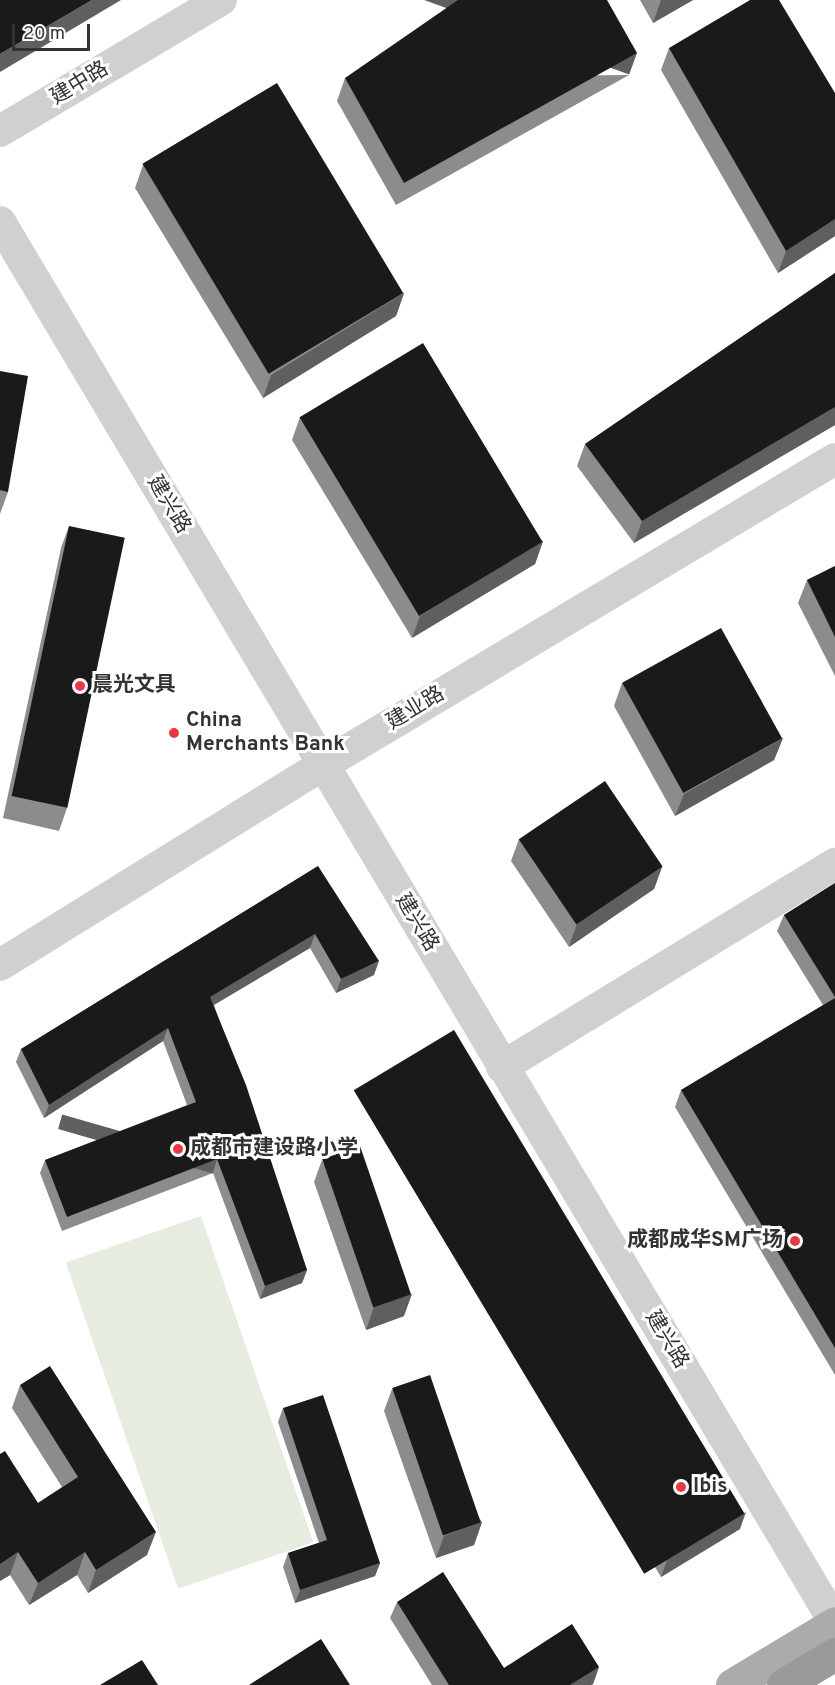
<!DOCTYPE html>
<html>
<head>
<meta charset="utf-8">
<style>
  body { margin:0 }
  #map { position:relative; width:835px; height:1685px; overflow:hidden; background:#fff; font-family:Overpass,"Noto Sans SC",sans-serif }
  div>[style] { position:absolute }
  .green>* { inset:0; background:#e6ecdf; transform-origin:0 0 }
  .minor>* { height:32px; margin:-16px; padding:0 16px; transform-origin:16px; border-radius:16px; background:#d0d0d0 }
  .major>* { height:33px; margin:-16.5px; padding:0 16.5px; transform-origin:16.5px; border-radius:16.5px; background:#ababab }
  .highway>* { height:33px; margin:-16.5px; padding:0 16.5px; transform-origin:16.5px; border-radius:16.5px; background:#9a9a9a }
  .wall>* { inset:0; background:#8c8c8c }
  .shaded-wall>* { inset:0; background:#5f5f5f; transform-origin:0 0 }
  .building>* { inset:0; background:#1a1a1a; transform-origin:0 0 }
  .dots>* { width:16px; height:16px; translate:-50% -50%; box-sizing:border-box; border:3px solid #fff; border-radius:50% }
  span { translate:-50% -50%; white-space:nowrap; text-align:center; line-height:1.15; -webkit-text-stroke:6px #fff; paint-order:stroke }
  .street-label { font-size:21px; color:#333 }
  .poi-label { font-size:21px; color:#333; font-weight:700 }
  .left { translate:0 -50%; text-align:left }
  .right { translate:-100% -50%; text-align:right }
  .scale { position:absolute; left:12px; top:24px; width:78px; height:27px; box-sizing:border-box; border:3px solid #333; border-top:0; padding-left:8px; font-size:18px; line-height:21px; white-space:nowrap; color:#333; -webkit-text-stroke:4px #fff; paint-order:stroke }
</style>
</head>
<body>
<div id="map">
  <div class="green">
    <div style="left:201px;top:1216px;width:345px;height:143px;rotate:71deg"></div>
  </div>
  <div class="minor">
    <div style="left:0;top:131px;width:257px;rotate:-30.7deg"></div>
    <div style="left:0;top:222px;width:1631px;rotate:59.2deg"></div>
    <div style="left:0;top:965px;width:380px;rotate:-31.8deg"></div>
    <div style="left:323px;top:765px;width:596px;rotate:-30.86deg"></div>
    <div style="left:502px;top:1067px;width:390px;rotate:-31.4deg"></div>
  </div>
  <div class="major">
    <div style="left:732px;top:1685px;width:120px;rotate:-31deg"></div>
  </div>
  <div class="highway">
    <div style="left:783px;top:1685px;width:61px;rotate:-30.8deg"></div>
  </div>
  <div class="wall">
    <div style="clip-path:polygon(640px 0,693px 0,653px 23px)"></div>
    <div style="clip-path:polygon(669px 48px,835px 93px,835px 236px,778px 273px,661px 70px)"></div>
    <div style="clip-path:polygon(629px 75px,396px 205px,337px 101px,345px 78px)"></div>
    <div style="clip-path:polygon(143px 165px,404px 293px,396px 316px,263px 398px,135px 188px)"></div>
    <div style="clip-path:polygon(835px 273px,835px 425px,634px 543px,577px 466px,585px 444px)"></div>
    <div style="clip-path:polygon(0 371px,8px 492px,0 514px)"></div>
    <div style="clip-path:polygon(300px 417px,543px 541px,535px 564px,412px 638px,292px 440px)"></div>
    <div style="clip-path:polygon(69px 526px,67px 808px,59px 831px,3px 818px,61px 548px)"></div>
    <div style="clip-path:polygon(835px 566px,835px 676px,798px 603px,807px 580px)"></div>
    <div style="clip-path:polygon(622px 683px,783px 738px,774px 760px,675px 816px,614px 706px)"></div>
    <div style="clip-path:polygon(519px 839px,662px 867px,654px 889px,569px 947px,511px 861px)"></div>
    <div style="clip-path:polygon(318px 866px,374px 975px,336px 993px,310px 948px,214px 1005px,307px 1270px,302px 1283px,260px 1299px,213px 1173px,62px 1231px,40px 1173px,45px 1160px,187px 1105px,163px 1041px,44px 1118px,16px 1062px,21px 1049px)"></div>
    <div style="clip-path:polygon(835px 883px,835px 1381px,835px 1375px,675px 1107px,681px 1090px,823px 1005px,777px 931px,784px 915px)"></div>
    <div style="clip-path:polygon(454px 1030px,740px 1529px,661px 1577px,406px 1156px)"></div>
    <div style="clip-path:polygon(322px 1160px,404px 1316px,366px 1330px,314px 1182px)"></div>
    <div style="clip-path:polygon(20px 1385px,147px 1555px,88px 1593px,77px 1575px,29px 1605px,10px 1575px,0 1581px,0 1454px,38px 1503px,62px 1487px,12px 1408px)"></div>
    <div style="clip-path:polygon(392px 1389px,482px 1522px,474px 1545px,436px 1558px,384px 1411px)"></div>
    <div style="clip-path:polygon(283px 1408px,380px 1563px,375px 1576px,295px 1603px,283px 1567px,288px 1553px,319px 1543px,278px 1422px)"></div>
    <div style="clip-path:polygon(397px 1602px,504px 1668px,599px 1667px,593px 1684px,591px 1685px,432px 1685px,390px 1618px)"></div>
  </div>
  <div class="shaded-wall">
    <div style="clip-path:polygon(92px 0,121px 0,0 72px,0 54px)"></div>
    <div style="clip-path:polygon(661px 0,693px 0,653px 23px)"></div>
    <div style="left:637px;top:53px;width:23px;height:267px;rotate:110deg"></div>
    <div style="clip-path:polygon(835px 219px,835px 236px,778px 273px,786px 251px)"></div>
    <div style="clip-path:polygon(404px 293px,396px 316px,263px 398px,271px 375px)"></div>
    <div style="clip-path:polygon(835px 407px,835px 425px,634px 543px,642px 521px)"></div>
    <div style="clip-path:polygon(543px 541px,535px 564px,412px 638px,420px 616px)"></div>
    <div style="clip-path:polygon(783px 738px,774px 760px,675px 816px,684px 794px)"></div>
    <div style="clip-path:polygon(662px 867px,654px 889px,569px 947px,577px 924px)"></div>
    <div style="clip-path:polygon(315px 934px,310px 948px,205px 1010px,210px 997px)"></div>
    <div style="clip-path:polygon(379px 961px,374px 975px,336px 993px,341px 979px)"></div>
    <div style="clip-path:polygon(168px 1028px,163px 1041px,44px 1118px,49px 1105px)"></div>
    <div style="left:217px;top:1159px;width:15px;height:161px;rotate:106deg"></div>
    <div style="clip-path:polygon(307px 1270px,302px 1283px,260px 1299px,265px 1286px)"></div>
    <div style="clip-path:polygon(412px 1294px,404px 1316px,366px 1330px,374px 1307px)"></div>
    <div style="clip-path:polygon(746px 1512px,740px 1529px,661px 1577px,667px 1560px)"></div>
    <div style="clip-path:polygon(482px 1522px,474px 1545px,436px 1558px,444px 1536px)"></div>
    <div style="clip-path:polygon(156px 1532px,147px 1555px,88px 1593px,96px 1570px)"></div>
    <div style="clip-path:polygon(18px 1552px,10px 1575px,0 1581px,0 1564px)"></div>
    <div style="clip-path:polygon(85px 1552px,77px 1575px,29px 1605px,38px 1583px)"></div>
    <div style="clip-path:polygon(380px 1563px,375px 1576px,295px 1603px,300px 1590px)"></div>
    <div style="clip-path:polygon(599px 1667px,593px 1684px,591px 1685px,570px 1685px)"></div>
  </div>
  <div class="building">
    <div style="clip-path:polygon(0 0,92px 0,0 54px)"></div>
    <div style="clip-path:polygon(458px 0,607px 0,637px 53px,404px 183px,345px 78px)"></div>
    <div style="clip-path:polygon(750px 0,779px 0,835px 93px,835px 219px,786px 251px,669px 48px)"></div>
    <div style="left:277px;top:83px;width:245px;height:157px;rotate:59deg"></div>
    <div style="clip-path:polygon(835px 273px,835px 407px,642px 521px,585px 444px)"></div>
    <div style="left:423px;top:343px;width:232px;height:144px;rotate:59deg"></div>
    <div style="clip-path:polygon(0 371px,28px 376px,8px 492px,0 490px)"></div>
    <div style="left:69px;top:526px;width:57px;height:276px;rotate:12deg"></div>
    <div style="clip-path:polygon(835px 566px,835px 637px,807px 580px)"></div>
    <div style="left:721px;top:628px;width:126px;height:113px;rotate:61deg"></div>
    <div style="left:605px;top:781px;width:103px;height:104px;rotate:56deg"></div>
    <div style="clip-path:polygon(318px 866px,379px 961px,341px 979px,315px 934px,210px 997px,246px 1085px,307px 1270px,265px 1286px,217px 1159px,67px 1217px,45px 1160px,196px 1102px,168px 1028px,49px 1105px,21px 1049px)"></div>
    <div style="clip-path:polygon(835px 883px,835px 997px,784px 915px)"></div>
    <div style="clip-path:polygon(835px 998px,835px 1348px,681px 1090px)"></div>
    <div style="left:454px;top:1030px;width:564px;height:117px;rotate:59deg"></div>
    <div style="left:360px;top:1146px;width:157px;height:40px;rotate:71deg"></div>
    <div style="clip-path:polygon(50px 1366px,156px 1532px,96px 1570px,85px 1552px,38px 1583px,18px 1552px,0 1564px,0 1454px,5px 1451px,38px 1503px,78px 1477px,20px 1385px)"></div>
    <div style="left:430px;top:1375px;width:156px;height:40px;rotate:71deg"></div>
    <div style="clip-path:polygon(323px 1395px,380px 1563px,300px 1590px,288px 1553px,327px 1540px,283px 1408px)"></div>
    <div style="clip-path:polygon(443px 1572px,504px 1668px,572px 1624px,599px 1667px,570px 1685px,449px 1685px,397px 1602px)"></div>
    <div style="clip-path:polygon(321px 1639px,350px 1685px,249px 1685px)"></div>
    <div style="clip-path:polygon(142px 1660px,158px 1685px,100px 1685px)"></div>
  </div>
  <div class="dots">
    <div style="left:80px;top:686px;background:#e63946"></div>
    <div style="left:174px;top:733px;background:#e63946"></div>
    <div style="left:178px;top:1149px;background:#e63946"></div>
    <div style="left:795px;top:1241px;background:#e63946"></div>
    <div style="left:681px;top:1487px;background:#e63946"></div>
  </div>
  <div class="street-label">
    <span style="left:80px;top:84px;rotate:-31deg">建中路</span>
    <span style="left:168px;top:505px;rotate:59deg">建兴路</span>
    <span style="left:416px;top:709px;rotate:-31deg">建业路</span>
    <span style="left:416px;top:923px;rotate:59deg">建兴路</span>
    <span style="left:666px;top:1340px;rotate:59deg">建兴路</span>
  </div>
  <div class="poi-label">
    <span class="left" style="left:92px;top:686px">晨光文具</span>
    <span class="left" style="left:186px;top:733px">China<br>Merchants Bank</span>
    <span class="left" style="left:190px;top:1149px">成都市建设路小学</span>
    <span class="right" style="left:783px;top:1241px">成都成华SM广场</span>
    <span class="left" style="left:693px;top:1487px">Ibis</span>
  </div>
  <div class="scale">20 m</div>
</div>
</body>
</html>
